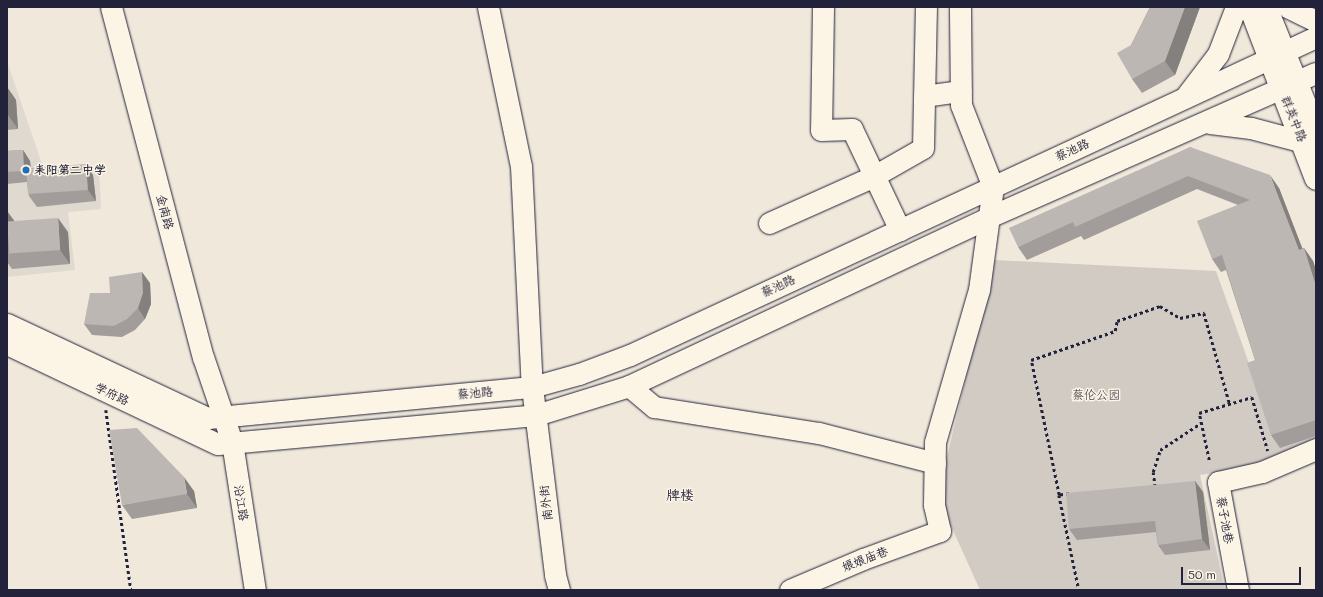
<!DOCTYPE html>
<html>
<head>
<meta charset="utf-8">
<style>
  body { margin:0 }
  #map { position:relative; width:1323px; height:597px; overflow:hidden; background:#efe8db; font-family:Mali,"LXGW WenKai TC",sans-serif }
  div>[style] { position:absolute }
  .built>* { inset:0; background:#e0d9cf }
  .green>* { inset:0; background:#d1cbc3 }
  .path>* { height:2.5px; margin-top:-1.25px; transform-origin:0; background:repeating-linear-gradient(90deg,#22223b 0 3px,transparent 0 6px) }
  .roads { filter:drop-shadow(0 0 1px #22223b) drop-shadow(0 0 1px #22223b) }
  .minor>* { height:21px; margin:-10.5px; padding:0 10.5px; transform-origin:10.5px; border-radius:10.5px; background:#fcf5e5 }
  .major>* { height:22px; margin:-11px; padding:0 11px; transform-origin:11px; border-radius:11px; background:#fcf5e5 }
  .wall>* { inset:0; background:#a29d9a }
  .shaded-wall>* { inset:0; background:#84807d }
  .building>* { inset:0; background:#bcb7b3; transform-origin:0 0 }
  .dots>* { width:11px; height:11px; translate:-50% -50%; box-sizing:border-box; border:2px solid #fcf5e5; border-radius:50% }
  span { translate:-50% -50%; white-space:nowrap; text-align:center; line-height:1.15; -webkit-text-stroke:3px #fcf5e5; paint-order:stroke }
  .street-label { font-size:12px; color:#22223b }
  .poi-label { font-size:12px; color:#22223b; font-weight:700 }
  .left { translate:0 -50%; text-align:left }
  .park-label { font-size:12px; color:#575564 }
  .quarter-label { font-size:14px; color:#22223b }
  .frame { position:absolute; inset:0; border:8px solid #22223b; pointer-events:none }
  .scale { position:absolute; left:1181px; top:567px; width:120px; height:18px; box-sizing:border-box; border:2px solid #22223b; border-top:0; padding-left:5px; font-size:12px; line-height:14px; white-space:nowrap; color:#22223b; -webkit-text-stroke:3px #fcf5e5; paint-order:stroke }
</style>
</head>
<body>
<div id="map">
  <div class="built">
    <div style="clip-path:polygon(7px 61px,45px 173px,99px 167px,101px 209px,68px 212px,75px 270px,7px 277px)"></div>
  </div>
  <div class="green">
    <div style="clip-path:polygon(994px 260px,1216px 271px,1251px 369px,1316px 347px,1316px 442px,1244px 468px,1200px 475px,1225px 590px,980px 590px,942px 506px,946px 461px)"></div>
  </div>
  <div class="path">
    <div style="left:106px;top:410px;width:182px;rotate:82.1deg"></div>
    <div style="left:1209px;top:460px;width:48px;rotate:-102deg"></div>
    <div style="left:1199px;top:413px;width:55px;rotate:-16.8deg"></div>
    <div style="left:1252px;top:397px;width:56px;rotate:73.5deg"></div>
    <div style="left:1155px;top:487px;width:15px;rotate:-98deg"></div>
    <div style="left:1153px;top:472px;width:23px;rotate:-72deg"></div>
    <div style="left:1160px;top:450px;width:49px;rotate:-33.4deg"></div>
    <div style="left:1069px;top:494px;width:10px;rotate:174deg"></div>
    <div style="left:1059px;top:495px;width:97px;rotate:78.1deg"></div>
    <div style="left:1059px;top:495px;width:138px;rotate:-101.7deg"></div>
    <div style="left:1031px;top:360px;width:89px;rotate:-19deg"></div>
    <div style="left:1115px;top:331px;width:10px;rotate:-79deg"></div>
    <div style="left:1117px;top:321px;width:46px;rotate:-19.2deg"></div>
    <div style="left:1160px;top:306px;width:23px;rotate:31deg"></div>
    <div style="left:1180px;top:318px;width:25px;rotate:-12deg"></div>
    <div style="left:1204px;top:313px;width:96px;rotate:74.2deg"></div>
  </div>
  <div class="roads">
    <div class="minor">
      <div style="left:111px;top:7px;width:362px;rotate:75.3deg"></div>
      <div style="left:203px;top:357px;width:90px;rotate:71.2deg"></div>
      <div style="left:232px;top:442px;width:150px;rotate:81.2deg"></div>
      <div style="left:488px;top:7px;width:162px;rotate:78.3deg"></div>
      <div style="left:521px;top:166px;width:221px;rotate:87.2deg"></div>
      <div style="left:532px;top:387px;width:189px;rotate:83deg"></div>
      <div style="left:555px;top:575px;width:16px;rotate:75deg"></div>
      <div style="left:823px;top:7px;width:123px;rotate:90.9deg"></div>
      <div style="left:821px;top:130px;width:31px;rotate:-2deg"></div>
      <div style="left:852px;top:129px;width:112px;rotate:64.6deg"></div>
      <div style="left:1287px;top:7px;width:32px;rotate:26deg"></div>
      <div style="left:924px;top:96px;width:37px;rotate:-8deg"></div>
      <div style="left:1186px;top:96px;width:53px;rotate:-52.7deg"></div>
      <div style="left:1218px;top:54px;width:50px;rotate:-69deg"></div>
      <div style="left:1210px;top:123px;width:41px;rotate:7deg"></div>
      <div style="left:1251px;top:128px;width:55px;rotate:14.8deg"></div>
      <div style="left:769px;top:223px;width:115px;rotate:-24.1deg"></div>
      <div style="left:874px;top:176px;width:56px;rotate:-29.7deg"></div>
      <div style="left:923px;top:148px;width:141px;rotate:-88.8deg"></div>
      <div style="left:7px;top:324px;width:222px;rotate:25.1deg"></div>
      <div style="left:7px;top:344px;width:233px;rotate:25.4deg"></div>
      <div style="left:629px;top:386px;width:33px;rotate:40deg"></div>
      <div style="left:654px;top:407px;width:167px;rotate:9deg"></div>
      <div style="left:819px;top:433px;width:120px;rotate:14.5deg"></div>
      <div style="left:208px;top:418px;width:325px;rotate:-5.5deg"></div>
      <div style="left:532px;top:387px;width:49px;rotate:-15.5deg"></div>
      <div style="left:579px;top:374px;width:54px;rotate:-20.4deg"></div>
      <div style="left:630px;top:355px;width:756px;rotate:-24.87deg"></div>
      <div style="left:218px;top:444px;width:319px;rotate:-5.2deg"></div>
      <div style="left:536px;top:415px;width:97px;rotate:-17.3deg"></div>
      <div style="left:629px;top:386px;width:398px;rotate:-25.1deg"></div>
      <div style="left:989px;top:217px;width:357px;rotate:-23.8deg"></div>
      <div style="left:790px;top:590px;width:79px;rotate:-23deg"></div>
      <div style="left:863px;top:559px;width:82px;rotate:-20deg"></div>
      <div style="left:940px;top:531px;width:27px;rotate:-103deg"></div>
      <div style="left:934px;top:505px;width:63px;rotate:-89.1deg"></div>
      <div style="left:935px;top:442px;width:158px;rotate:-73.9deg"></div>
      <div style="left:979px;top:290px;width:104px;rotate:-82.3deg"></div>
      <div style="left:993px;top:187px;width:88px;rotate:-111.3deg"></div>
      <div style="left:961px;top:105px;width:98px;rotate:-90.6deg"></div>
      <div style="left:1238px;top:590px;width:110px;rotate:-100.5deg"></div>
      <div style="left:1218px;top:482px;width:45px;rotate:-12.8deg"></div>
      <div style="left:1262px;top:472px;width:59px;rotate:-23.1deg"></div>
    </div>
    <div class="major">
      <div style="left:1250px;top:7px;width:184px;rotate:69deg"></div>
      <div style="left:1266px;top:7px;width:134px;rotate:68deg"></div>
    </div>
  </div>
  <div class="wall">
    <div style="clip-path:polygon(1150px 7px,1200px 7px,1175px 75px,1142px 93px,1132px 79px,1131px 45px)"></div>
    <div style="clip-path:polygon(7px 87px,16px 100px,18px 129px,7px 130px)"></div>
    <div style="clip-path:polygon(1190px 147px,1279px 188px,1302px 248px,1304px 248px,1313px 261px,1316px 270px,1316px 436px,1280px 448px,1271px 435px,1255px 360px,1226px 270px,1221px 272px,1212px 259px,1238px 205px,1197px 189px,1084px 240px,1081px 236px,1027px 260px,1018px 247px)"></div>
    <div style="clip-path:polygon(23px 150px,30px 161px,31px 170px,93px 175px,96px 201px,37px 207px,29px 196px,27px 182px,7px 184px,7px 151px)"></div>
    <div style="clip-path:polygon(7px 211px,15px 222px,68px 232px,70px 264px,12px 269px,7px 262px)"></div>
    <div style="clip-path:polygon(150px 283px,151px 304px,145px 319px,135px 330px,122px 337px,92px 335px,84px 324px)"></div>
    <div style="clip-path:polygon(1195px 481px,1203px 492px,1210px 550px,1165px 555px,1158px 545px,1156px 532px,1077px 540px,1069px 529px)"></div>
    <div style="clip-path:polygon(194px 491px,197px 508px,132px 519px,122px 505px)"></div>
  </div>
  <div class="shaded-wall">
    <div style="clip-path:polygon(1185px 7px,1200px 7px,1175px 75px,1165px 61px)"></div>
    <div style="clip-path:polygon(7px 87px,16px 100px,18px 129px,8px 115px,7px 99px)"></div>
    <div style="clip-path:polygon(23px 150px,30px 161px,32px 181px,24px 171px)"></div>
    <div style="clip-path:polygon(86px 164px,93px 175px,96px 201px,88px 190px)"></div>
    <div style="clip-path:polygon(1270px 175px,1279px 188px,1308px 263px,1299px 250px)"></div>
    <div style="clip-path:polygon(7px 211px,15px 222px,7px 223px)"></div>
    <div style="clip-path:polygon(58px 218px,68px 232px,70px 264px,60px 250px)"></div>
    <div style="clip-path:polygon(1304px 248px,1313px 261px,1316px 270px,1316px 286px)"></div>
    <div style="clip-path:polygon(142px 272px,150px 283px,151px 304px,145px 319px,138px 308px)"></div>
    <div style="clip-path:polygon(184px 477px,194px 491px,197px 508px,187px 494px)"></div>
    <div style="clip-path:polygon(1195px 481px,1203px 492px,1210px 550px,1202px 539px)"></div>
  </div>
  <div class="building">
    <div style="clip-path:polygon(1150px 7px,1185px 7px,1165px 61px,1132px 79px,1117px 53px,1131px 45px)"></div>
    <div style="clip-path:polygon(7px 99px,8px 115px,7px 115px)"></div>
    <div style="clip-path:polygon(1190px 147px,1270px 175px,1299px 250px,1304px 248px,1316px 286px,1316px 420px,1271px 435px,1247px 363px,1255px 360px,1222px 255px,1212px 259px,1197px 221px,1250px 200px,1188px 176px,1075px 227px,1073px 222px,1018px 247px,1009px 228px)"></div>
    <div style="left:23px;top:150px;width:21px;height:16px;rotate:87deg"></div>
    <div style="left:86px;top:164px;width:26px;height:60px;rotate:86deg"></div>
    <div style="left:58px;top:218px;width:32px;height:51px;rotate:86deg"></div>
    <div style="clip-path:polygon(142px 272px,143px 293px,138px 308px,127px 319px,114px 326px,84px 324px,90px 293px,110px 293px,109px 277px)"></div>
    <div style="clip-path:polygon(137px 428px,184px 477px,187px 494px,122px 505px,109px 430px)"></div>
    <div style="clip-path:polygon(1195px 481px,1202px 539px,1158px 545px,1155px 521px,1069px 529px,1066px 493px)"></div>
  </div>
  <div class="dots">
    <div style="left:26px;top:170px;background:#1f6fb2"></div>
  </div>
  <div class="street-label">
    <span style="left:1294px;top:119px;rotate:68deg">群英中路</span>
    <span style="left:1072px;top:150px;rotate:-25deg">蔡池路</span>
    <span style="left:165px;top:212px;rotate:75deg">金南路</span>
    <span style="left:778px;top:286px;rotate:-25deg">蔡池路</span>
    <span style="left:475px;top:393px;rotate:-5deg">蔡池路</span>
    <span style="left:112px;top:394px;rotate:25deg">学府路</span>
    <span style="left:241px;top:503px;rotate:81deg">沿江路</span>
    <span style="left:546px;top:503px;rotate:-97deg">南外街</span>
    <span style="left:1225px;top:520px;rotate:80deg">蔡子池巷</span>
    <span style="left:865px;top:559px;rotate:-21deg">娘娘庙巷</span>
  </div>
  <div class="poi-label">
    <span class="left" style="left:34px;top:170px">耒阳第二中学</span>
  </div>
  <div class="park-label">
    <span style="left:1096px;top:395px">蔡伦公园</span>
  </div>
  <div class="quarter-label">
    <span style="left:680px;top:495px">牌楼</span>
  </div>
  <div class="frame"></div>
  <div class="scale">50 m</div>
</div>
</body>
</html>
